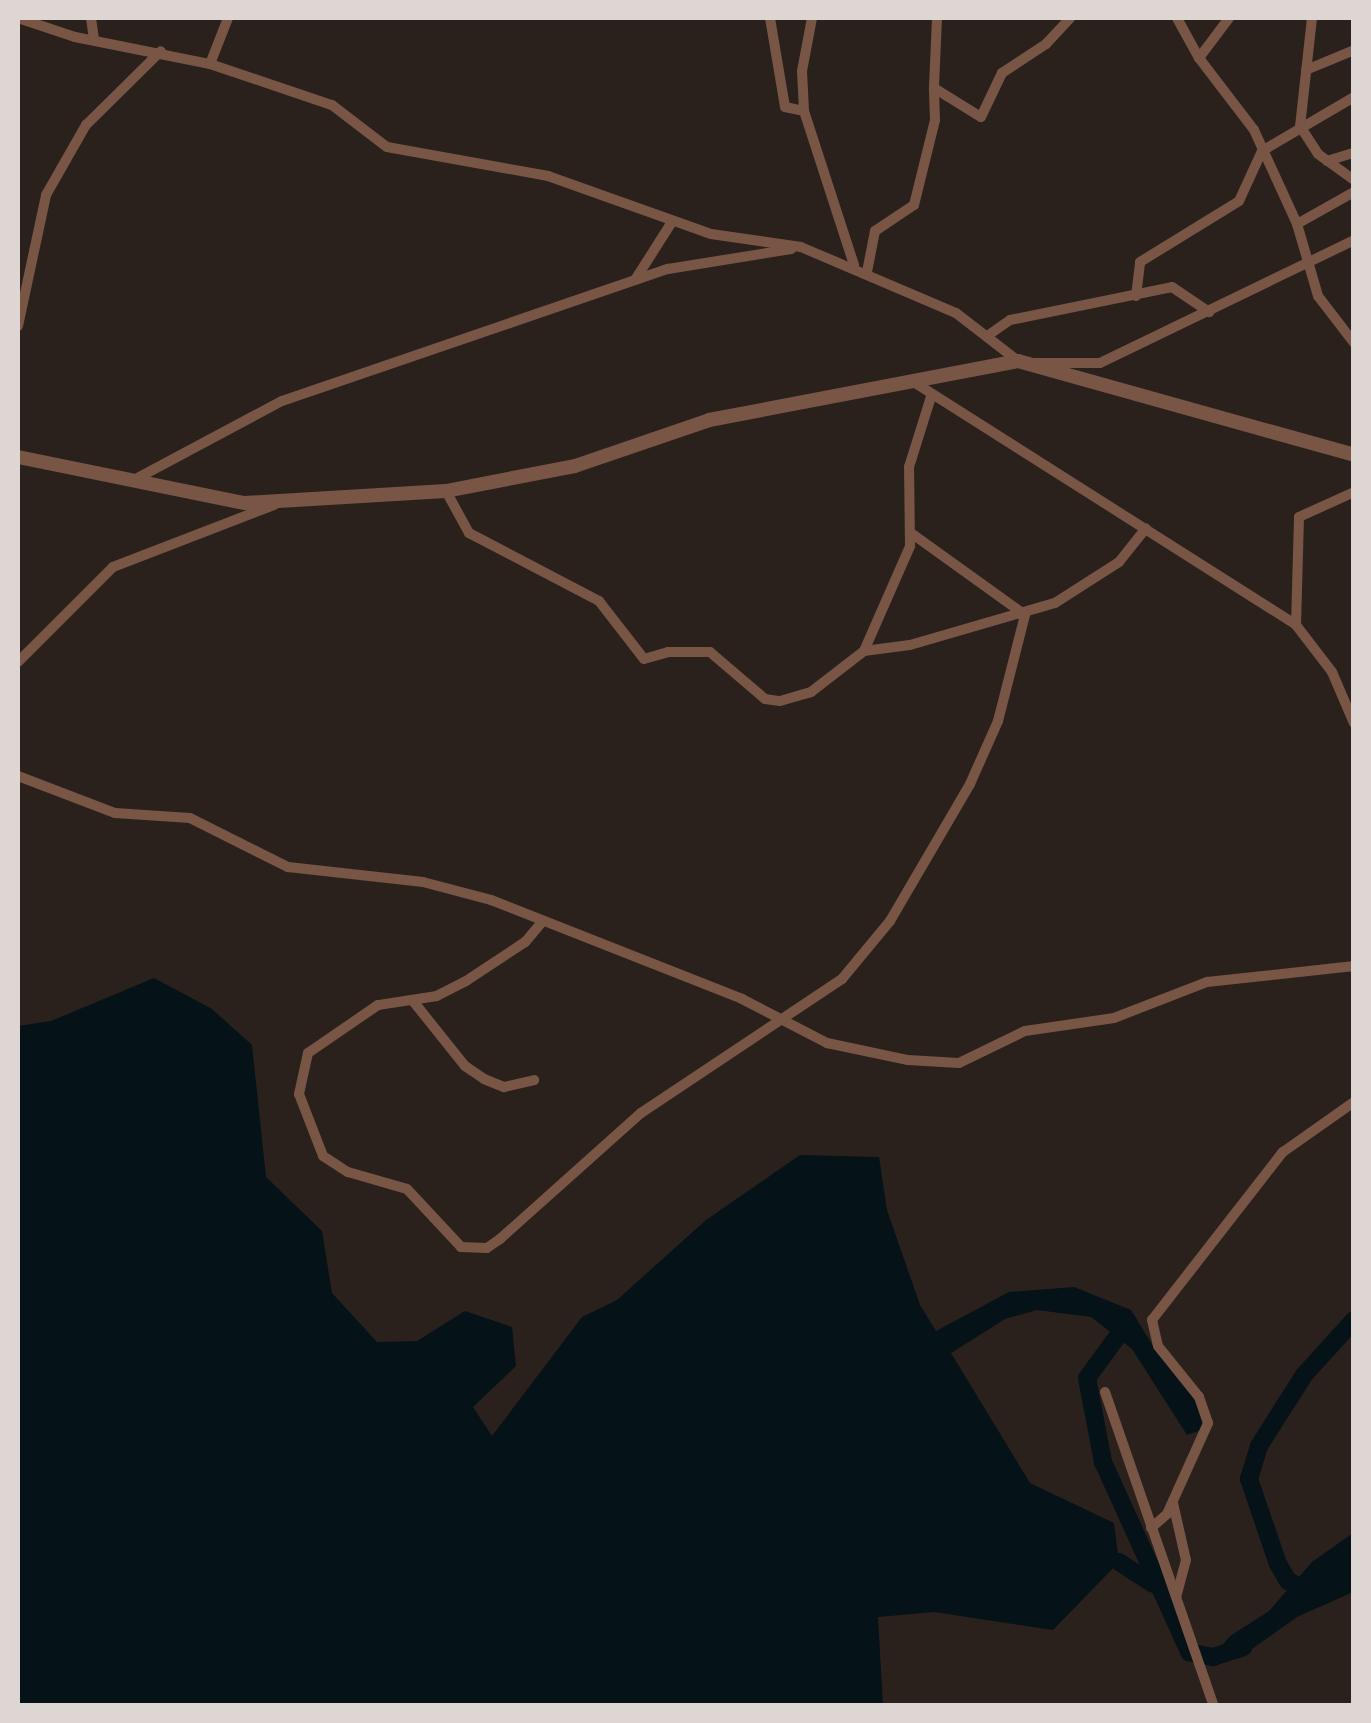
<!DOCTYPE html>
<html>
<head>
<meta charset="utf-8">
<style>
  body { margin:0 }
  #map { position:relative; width:1371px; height:1723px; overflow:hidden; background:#2b211c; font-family:"Open Sans",sans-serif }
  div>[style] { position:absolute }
  .water>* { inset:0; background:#051218 }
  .river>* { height:18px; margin:-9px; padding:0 9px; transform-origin:9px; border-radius:9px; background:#051218 }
  .minor>* { height:10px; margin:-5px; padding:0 5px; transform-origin:5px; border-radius:5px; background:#785544 }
  .tertiary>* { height:14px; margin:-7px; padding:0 7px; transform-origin:7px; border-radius:7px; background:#785544 }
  span { translate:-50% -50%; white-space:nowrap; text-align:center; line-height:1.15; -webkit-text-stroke:8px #100b09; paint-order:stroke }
  .frame { position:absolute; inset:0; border:20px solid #ddd6d2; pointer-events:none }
</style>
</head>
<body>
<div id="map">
  <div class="water">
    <div style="clip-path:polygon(154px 978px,212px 1009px,252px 1045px,266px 1177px,322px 1231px,332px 1293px,377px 1342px,417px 1341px,465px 1311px,512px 1327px,516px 1366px,473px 1407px,492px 1436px,582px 1317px,617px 1300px,706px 1220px,800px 1155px,879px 1157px,887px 1210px,920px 1305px,936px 1331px,1009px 1292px,1074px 1287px,1131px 1310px,1158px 1354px,1191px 1389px,1204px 1414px,1204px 1429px,1187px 1435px,1132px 1349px,1091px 1317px,1037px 1310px,1005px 1319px,951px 1353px,1030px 1483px,1114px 1523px,1119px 1562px,1053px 1630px,934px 1612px,878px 1617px,883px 1705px,18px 1705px,18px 1026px,51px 1021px)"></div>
    <div style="clip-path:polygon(1353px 1533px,1353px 1592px,1297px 1617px,1245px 1654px,1226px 1659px,1220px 1648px,1230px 1636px,1269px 1611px,1312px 1562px)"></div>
  </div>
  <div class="river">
    <div style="left:1128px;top:1322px;width:69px;rotate:126.2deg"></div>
    <div style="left:1087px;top:1378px;width:86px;rotate:79.2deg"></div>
    <div style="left:1103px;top:1462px;width:209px;rotate:65.6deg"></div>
    <div style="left:1189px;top:1652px;width:25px;rotate:12deg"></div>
    <div style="left:1213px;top:1657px;width:32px;rotate:-18deg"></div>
    <div style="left:1119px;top:1562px;width:40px;rotate:32.9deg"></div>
    <div style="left:1316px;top:1595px;width:31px;rotate:-153deg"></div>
    <div style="left:1288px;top:1581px;width:20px;rotate:-120deg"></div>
    <div style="left:1278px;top:1564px;width:90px;rotate:-108.8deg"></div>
    <div style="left:1249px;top:1479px;width:34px;rotate:-73deg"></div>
    <div style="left:1259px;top:1446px;width:84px;rotate:-57.6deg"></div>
    <div style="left:1304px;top:1375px;width:74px;rotate:-47.7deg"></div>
  </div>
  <div class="minor">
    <div style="left:18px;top:18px;width:60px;rotate:18.4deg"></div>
    <div style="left:75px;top:37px;width:138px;rotate:11.3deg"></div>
    <div style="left:210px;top:64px;width:129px;rotate:18.6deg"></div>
    <div style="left:332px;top:105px;width:69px;rotate:37.4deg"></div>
    <div style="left:387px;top:147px;width:164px;rotate:10.2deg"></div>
    <div style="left:548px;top:176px;width:173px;rotate:19.6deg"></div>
    <div style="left:711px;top:234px;width:91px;rotate:8.2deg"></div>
    <div style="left:801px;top:247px;width:168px;rotate:23.1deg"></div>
    <div style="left:956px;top:313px;width:78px;rotate:37.7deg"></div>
    <div style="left:91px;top:18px;width:22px;rotate:82deg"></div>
    <div style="left:770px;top:18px;width:90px;rotate:80.4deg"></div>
    <div style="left:785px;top:107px;width:19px;rotate:12deg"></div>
    <div style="left:812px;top:18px;width:54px;rotate:100.7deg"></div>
    <div style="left:802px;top:71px;width:40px;rotate:87.1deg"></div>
    <div style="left:804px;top:111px;width:162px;rotate:72deg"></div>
    <div style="left:937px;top:18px;width:70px;rotate:92.5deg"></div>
    <div style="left:934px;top:88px;width:55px;rotate:31.7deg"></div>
    <div style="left:981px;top:117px;width:49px;rotate:-64.5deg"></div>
    <div style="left:1002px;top:73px;width:53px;rotate:-33.4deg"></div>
    <div style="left:1046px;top:44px;width:35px;rotate:-47deg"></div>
    <div style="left:1177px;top:18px;width:46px;rotate:61.2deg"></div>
    <div style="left:1199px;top:58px;width:50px;rotate:-53.1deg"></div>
    <div style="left:1312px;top:18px;width:109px;rotate:96.3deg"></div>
    <div style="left:1300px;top:126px;width:33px;rotate:57deg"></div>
    <div style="left:1318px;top:154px;width:44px;rotate:35.8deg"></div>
    <div style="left:1199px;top:58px;width:91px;rotate:52.6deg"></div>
    <div style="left:1254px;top:130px;width:103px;rotate:65.4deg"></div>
    <div style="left:1297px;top:224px;width:75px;rotate:73.7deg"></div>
    <div style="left:1318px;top:296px;width:59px;rotate:52.5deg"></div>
    <div style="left:210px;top:64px;width:49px;rotate:-68.6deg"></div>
    <div style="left:1306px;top:70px;width:52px;rotate:-22.6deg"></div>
    <div style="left:1327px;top:161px;width:28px;rotate:-17deg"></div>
    <div style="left:1297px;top:224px;width:65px;rotate:-29.3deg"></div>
    <div style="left:867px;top:272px;width:42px;rotate:-79deg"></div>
    <div style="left:875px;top:231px;width:47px;rotate:-33.7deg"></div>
    <div style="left:914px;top:205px;width:88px;rotate:-76.1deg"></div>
    <div style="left:935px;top:120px;width:32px;rotate:-92deg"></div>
    <div style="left:635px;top:280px;width:69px;rotate:-57.5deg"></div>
    <div style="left:1136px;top:296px;width:34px;rotate:-83deg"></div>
    <div style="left:1140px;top:262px;width:116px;rotate:-31.6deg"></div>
    <div style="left:1239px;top:201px;width:55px;rotate:-65.3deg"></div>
    <div style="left:1262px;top:151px;width:107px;rotate:-30.4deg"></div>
    <div style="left:18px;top:326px;width:134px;rotate:-77.9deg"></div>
    <div style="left:46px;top:195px;width:81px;rotate:-60.3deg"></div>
    <div style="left:86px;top:125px;width:105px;rotate:-44.6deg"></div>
    <div style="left:990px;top:334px;width:24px;rotate:-35deg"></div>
    <div style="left:1010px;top:320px;width:165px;rotate:-11.5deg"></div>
    <div style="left:1172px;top:287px;width:45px;rotate:34deg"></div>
    <div style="left:1026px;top:363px;width:74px"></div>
    <div style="left:1100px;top:363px;width:282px;rotate:-25.8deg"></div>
    <div style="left:912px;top:381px;width:455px;rotate:32.4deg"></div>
    <div style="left:1296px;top:625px;width:59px;rotate:52.5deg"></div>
    <div style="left:1332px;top:672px;width:56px;rotate:66.7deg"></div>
    <div style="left:132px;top:481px;width:170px;rotate:-28.1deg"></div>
    <div style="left:282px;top:401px;width:408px;rotate:-18.9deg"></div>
    <div style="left:668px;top:269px;width:125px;rotate:-9.2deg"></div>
    <div style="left:446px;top:491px;width:48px;rotate:61.3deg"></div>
    <div style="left:469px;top:533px;width:147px;rotate:27.6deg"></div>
    <div style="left:599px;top:601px;width:73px;rotate:52.2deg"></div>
    <div style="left:644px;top:659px;width:25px;rotate:-16deg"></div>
    <div style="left:668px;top:652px;width:42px"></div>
    <div style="left:710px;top:652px;width:72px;rotate:40.5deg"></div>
    <div style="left:765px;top:699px;width:15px;rotate:8deg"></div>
    <div style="left:780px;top:701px;width:32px;rotate:-16deg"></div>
    <div style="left:811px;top:692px;width:67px;rotate:-37.7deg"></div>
    <div style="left:864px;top:651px;width:115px;rotate:-66.3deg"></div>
    <div style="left:910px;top:546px;width:79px;rotate:-90.7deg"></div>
    <div style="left:909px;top:467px;width:73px;rotate:-72.6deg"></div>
    <div style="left:911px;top:533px;width:140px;rotate:35.7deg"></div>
    <div style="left:1296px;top:625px;width:108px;rotate:-88.4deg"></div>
    <div style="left:1299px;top:517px;width:60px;rotate:-24.4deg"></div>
    <div style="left:864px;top:651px;width:46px;rotate:-7.4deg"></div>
    <div style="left:910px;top:645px;width:151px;rotate:-16.2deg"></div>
    <div style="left:1055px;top:603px;width:76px;rotate:-32.6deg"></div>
    <div style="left:1119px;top:562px;width:43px;rotate:-51.5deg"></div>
    <div style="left:18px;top:662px;width:134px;rotate:-45deg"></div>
    <div style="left:113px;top:567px;width:173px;rotate:-21.1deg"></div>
    <div style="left:18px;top:776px;width:104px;rotate:20.9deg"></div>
    <div style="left:115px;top:813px;width:75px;rotate:3.8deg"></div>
    <div style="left:190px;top:818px;width:110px;rotate:26.6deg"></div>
    <div style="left:288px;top:867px;width:136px;rotate:6.3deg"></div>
    <div style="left:423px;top:882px;width:70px;rotate:14.8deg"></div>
    <div style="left:491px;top:900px;width:270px;rotate:21.5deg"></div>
    <div style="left:742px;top:999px;width:96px;rotate:27.4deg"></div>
    <div style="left:827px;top:1043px;width:83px;rotate:11.9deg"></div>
    <div style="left:908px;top:1060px;width:51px;rotate:3.4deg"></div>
    <div style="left:959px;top:1063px;width:73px;rotate:-25.9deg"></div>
    <div style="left:1025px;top:1031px;width:90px;rotate:-8.3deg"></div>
    <div style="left:1114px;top:1018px;width:100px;rotate:-21.2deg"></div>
    <div style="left:1207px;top:982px;width:148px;rotate:-6.2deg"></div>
    <div style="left:542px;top:922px;width:26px;rotate:130deg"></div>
    <div style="left:525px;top:942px;width:71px;rotate:146.5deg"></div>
    <div style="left:466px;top:981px;width:33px;rotate:153deg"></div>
    <div style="left:437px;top:996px;width:60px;rotate:171.3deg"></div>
    <div style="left:378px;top:1005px;width:85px;rotate:145.6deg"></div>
    <div style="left:308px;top:1053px;width:42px;rotate:102.4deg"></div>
    <div style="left:299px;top:1094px;width:66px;rotate:68.8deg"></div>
    <div style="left:323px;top:1156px;width:30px;rotate:33deg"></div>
    <div style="left:348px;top:1172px;width:61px;rotate:16.1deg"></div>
    <div style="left:407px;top:1189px;width:79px;rotate:47deg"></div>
    <div style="left:461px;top:1247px;width:26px;rotate:2deg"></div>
    <div style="left:487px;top:1248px;width:16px;rotate:-35deg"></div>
    <div style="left:500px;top:1239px;width:189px;rotate:-41.8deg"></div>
    <div style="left:641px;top:1113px;width:242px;rotate:-33.7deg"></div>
    <div style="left:842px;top:979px;width:75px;rotate:-50.4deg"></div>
    <div style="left:890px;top:921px;width:159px;rotate:-59.7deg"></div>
    <div style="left:970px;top:784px;width:69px;rotate:-66deg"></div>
    <div style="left:998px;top:721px;width:109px;rotate:-75.7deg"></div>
    <div style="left:413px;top:1001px;width:83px;rotate:51.3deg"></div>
    <div style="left:465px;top:1066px;width:23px;rotate:34deg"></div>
    <div style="left:484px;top:1079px;width:22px;rotate:22deg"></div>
    <div style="left:504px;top:1087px;width:31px;rotate:-13deg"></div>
    <div style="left:1105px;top:1392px;width:332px;rotate:70.9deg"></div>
    <div style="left:1173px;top:1503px;width:58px;rotate:77.2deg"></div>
    <div style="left:1186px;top:1560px;width:38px;rotate:105deg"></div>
    <div style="left:1151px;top:1528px;width:21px;rotate:-41deg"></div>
    <div style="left:1167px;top:1514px;width:100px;rotate:-65.7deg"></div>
    <div style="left:1208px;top:1423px;width:28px;rotate:-109deg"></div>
    <div style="left:1199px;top:1397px;width:65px;rotate:-128.8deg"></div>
    <div style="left:1158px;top:1346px;width:27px;rotate:-103deg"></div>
    <div style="left:1152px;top:1320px;width:213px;rotate:-52.1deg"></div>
    <div style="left:1283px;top:1152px;width:87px;rotate:-35.2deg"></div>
  </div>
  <div class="tertiary">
    <div style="left:18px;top:457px;width:232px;rotate:11.5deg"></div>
    <div style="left:245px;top:503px;width:201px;rotate:-3.4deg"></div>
    <div style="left:446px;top:491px;width:131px;rotate:-11deg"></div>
    <div style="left:575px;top:466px;width:142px;rotate:-18.9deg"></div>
    <div style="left:709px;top:420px;width:315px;rotate:-10.8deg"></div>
    <div style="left:1018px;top:361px;width:349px;rotate:15.6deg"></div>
  </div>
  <div class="frame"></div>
</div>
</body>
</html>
